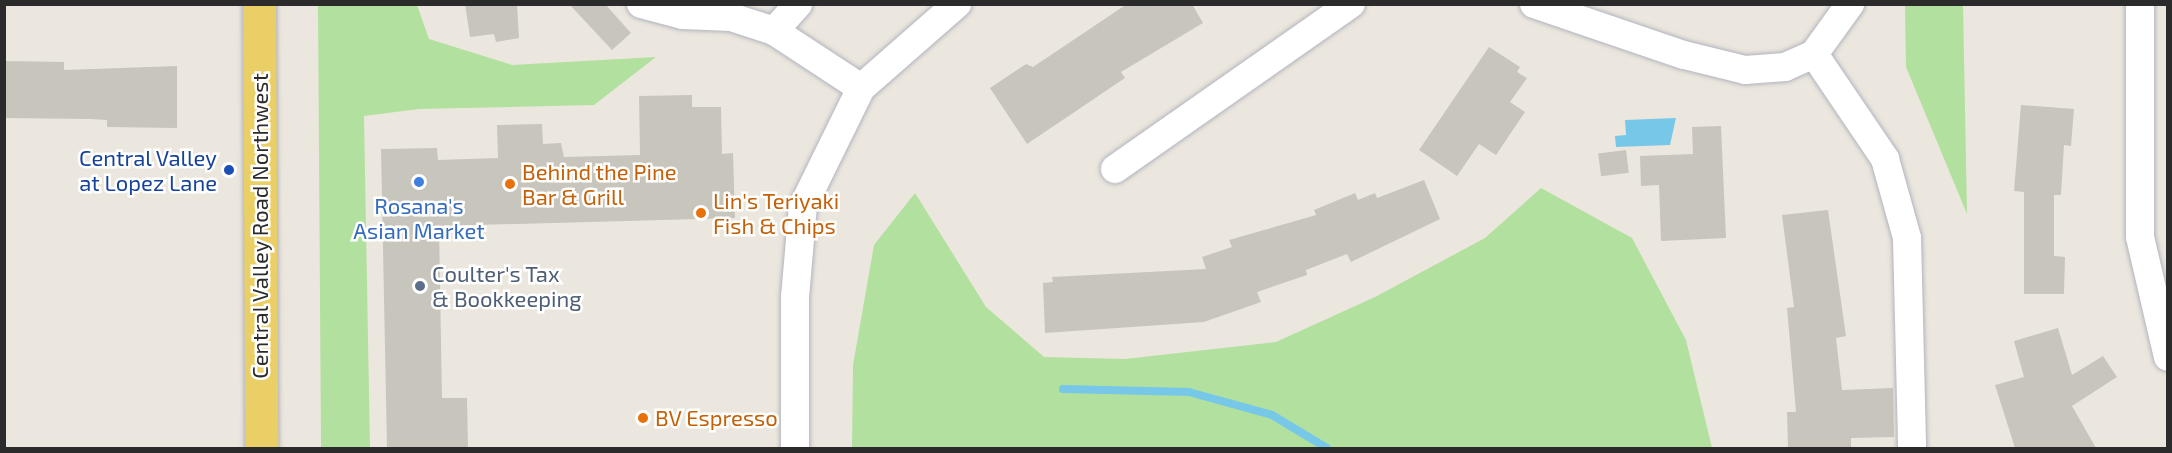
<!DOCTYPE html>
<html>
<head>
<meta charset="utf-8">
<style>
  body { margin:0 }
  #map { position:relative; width:2172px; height:453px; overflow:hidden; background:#ece7de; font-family:"Exo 2",sans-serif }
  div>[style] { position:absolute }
  .green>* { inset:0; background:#b2e09e }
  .water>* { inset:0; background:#77c7e8 }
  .stream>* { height:8px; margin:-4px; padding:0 4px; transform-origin:4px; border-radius:4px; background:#77c7e8 }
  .building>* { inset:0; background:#c8c5bd; transform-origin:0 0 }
  .roads { filter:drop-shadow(0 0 2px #b2b4be) drop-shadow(0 0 2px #b2b4be) }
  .minor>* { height:28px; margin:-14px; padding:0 14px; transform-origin:14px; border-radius:14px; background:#fff }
  .major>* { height:33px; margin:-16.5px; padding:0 16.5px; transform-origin:16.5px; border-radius:16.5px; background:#e9cf66 }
  .dots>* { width:16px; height:16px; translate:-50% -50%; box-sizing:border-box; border:3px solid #fff; border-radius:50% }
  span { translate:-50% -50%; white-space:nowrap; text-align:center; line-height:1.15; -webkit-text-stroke:5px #fff; paint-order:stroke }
  .transit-label { font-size:22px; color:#164399 }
  .right { translate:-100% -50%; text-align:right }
  .food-label { font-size:22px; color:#c56008 }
  .left { translate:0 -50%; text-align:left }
  .shop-label { font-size:22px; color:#366cbe }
  .street-label { font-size:22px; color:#2b2b2b }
  .service-label { font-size:22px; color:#4e5e75 }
  .frame { position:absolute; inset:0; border:6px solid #2b2b2b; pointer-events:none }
</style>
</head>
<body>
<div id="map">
  <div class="green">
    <div style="clip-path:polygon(318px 5px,417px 5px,429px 39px,512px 65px,656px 57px,594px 105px,419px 109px,364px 116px,370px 448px,321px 448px)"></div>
    <div style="clip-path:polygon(1905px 5px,1963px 5px,1967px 214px,1906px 67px)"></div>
    <div style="clip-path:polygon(1541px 188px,1632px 238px,1686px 340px,1712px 448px,852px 448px,853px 365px,874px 245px,915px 193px,986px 307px,1044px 357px,1125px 359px,1276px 342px,1375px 297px,1485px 238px)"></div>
  </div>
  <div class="water">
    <div style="clip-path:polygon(1676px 118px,1670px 145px,1616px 147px,1615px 136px,1626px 135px,1625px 120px)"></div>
  </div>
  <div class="stream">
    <div style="left:1063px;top:389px;width:126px;rotate:1.4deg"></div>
    <div style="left:1189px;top:392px;width:86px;rotate:15.5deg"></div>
    <div style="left:1272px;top:415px;width:64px;rotate:31deg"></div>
  </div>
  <div class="building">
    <div style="clip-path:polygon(465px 4px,517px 4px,519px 38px,496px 42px,494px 34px,470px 37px)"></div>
    <div style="clip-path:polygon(569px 4px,605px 4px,631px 33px,612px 50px)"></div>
    <div style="clip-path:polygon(1127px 4px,1192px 4px,1203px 23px,1121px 72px,1125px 78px,1027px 144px,990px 88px,1026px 64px,1033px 67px)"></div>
    <div style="clip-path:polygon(1489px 47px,1520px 67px,1517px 72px,1527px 78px,1510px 102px,1525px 112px,1496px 155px,1479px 144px,1457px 176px,1419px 150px)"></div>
    <div style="clip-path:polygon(4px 61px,64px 62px,64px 70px,177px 66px,177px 128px,107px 127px,107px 120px,90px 119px,4px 118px)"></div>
    <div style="clip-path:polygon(692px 95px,692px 107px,721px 107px,722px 154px,733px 153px,735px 218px,439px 226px,442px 398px,467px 398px,468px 448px,387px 448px,381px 149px,437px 148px,438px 160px,498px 158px,497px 125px,542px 124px,543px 144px,561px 143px,564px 157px,640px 155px,639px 96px)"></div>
    <div style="clip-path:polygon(2021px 105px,2074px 109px,2071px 146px,2064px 145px,2061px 195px,2054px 195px,2054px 256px,2065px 257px,2064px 294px,2024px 294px,2024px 192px,2014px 191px)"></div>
    <div style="clip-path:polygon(1721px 126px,1726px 238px,1661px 241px,1659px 185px,1641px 186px,1640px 156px,1693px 154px,1692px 127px)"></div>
    <div style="left:1626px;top:150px;width:23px;height:28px;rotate:83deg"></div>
    <div style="clip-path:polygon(1424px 180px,1440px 219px,1351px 262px,1347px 254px,1306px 270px,1307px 275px,1257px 292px,1261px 302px,1204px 322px,1045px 333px,1043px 283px,1053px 282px,1052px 277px,1206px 269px,1202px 257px,1232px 247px,1229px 240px,1316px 215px,1314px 210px,1355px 193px,1358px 200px,1375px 193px,1377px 198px)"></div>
    <div style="clip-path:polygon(1828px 210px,1846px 336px,1836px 338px,1842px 390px,1893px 388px,1894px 437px,1851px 438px,1851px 448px,1788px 448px,1787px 412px,1796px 412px,1787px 308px,1794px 307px,1782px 215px)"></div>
    <div style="clip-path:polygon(2058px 328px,2072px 375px,2103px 356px,2117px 377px,2072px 406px,2096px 448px,2015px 448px,1995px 385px,2024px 377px,2014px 341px)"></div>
  </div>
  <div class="roads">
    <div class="minor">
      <div style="left:641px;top:4px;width:43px;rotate:14.7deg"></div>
      <div style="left:683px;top:15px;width:48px;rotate:2.4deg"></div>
      <div style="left:731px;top:17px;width:45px;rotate:18deg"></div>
      <div style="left:774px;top:31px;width:104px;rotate:33.2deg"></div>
      <div style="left:1534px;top:4px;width:158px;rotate:18.8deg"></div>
      <div style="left:1684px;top:55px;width:63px;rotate:13.8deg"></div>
      <div style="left:1745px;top:70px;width:40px;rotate:-4.3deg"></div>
      <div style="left:1785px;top:67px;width:32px;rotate:-24deg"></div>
      <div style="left:1814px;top:54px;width:62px;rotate:-54.2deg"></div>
      <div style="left:2140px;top:4px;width:233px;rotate:90deg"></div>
      <div style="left:2140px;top:237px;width:123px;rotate:76.9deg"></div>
      <div style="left:774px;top:31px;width:36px;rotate:-48deg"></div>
      <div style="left:1814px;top:54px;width:127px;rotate:55.9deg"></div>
      <div style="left:1885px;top:159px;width:82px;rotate:74.4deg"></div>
      <div style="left:1907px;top:238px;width:210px;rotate:88.6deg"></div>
      <div style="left:1115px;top:169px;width:288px;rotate:-35deg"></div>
      <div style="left:795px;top:448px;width:151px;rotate:-90deg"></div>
      <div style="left:795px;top:297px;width:91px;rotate:-85deg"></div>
      <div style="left:803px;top:206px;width:131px;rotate:-63.8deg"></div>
      <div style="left:861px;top:88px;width:128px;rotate:-41.2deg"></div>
    </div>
    <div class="major">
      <div style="left:259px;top:4px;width:444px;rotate:89.7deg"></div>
    </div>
  </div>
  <div class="dots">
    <div style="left:229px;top:170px;background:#1a4fb4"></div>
    <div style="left:419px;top:182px;background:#3f7fe0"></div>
    <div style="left:510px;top:184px;background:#e8710a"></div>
    <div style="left:701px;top:213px;background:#e8710a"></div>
    <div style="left:420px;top:286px;background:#5c6f8a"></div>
    <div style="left:643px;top:418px;background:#e8710a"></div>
  </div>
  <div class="transit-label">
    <span class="right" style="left:217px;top:170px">Central Valley<br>at Lopez Lane</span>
  </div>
  <div class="food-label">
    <span class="left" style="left:522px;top:184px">Behind the Pine<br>Bar &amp; Grill</span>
    <span class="left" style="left:713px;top:213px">Lin's Teriyaki<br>Fish &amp; Chips</span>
    <span class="left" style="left:655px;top:418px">BV Espresso</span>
  </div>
  <div class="shop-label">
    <span style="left:419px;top:218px">Rosana's<br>Asian Market</span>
  </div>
  <div class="street-label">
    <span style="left:260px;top:226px;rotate:-90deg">Central Valley Road Northwest</span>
  </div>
  <div class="service-label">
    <span class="left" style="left:432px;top:286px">Coulter's Tax<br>&amp; Bookkeeping</span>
  </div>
  <div class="frame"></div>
</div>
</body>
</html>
